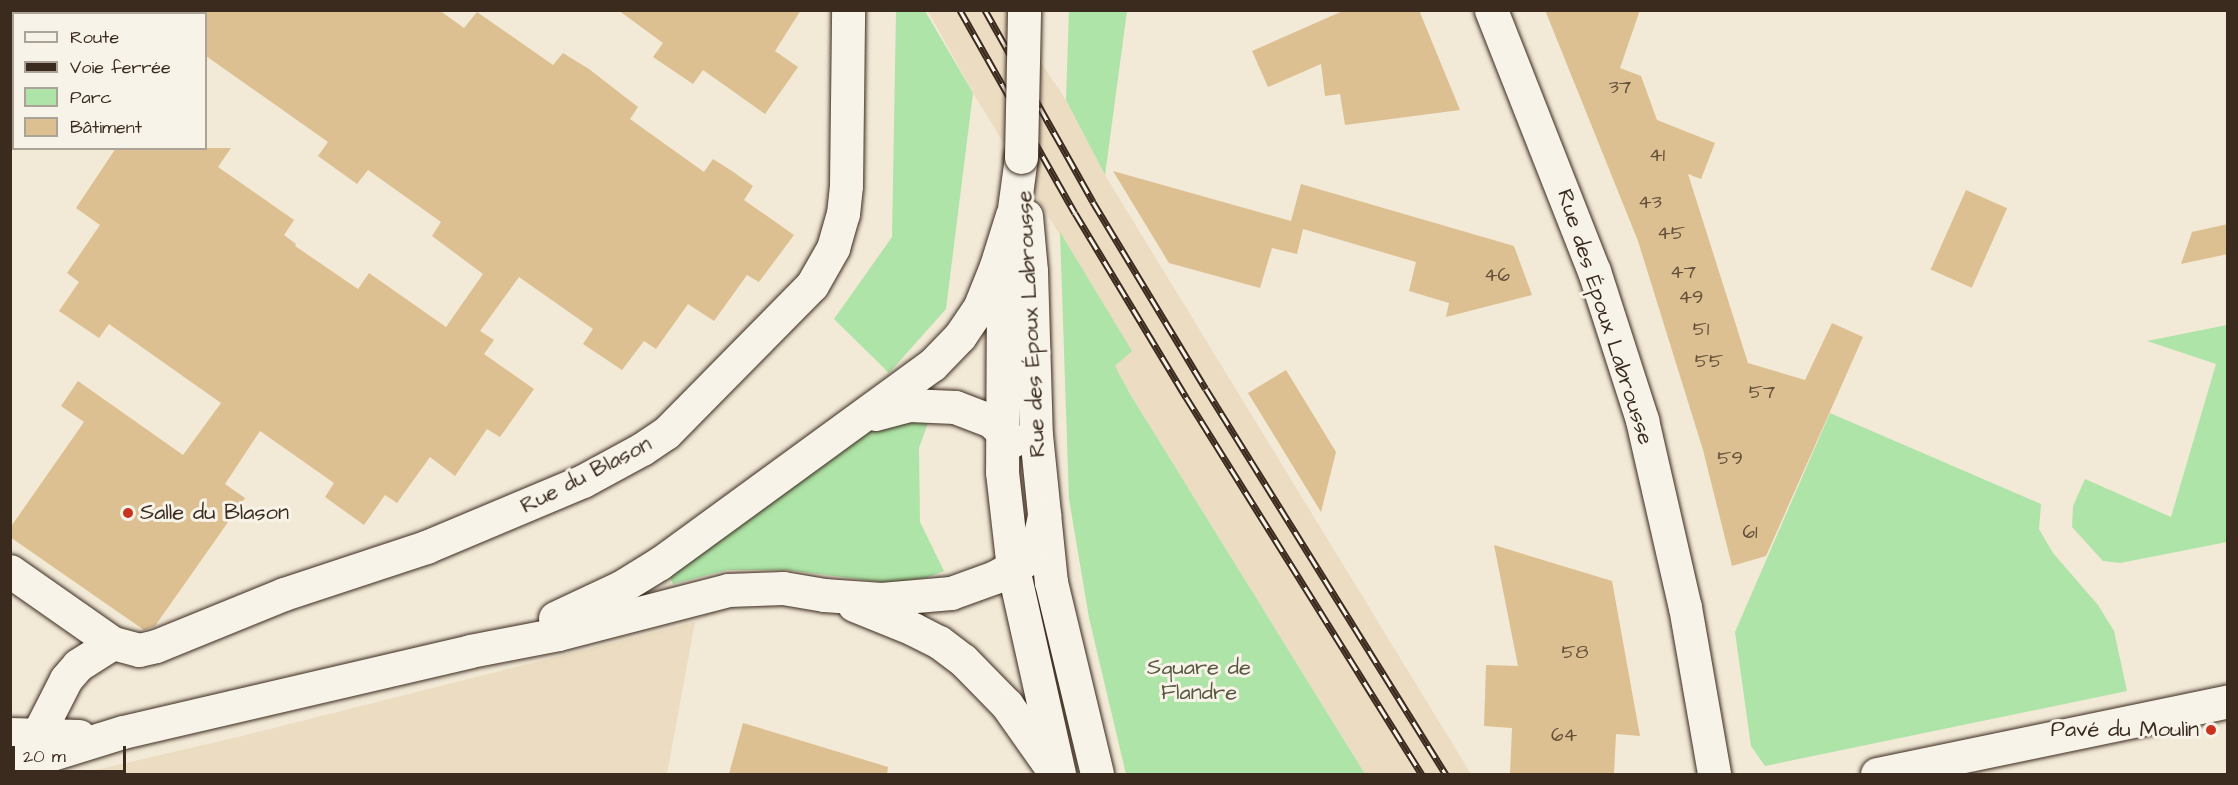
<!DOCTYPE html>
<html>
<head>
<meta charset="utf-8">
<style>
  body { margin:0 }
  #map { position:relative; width:2238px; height:785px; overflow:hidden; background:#f2e9d7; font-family:"Architects Daughter",sans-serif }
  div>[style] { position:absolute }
  .built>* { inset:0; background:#ecddc2 }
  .green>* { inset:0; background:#aee4a7 }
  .building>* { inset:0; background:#ddc091; transform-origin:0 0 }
  .roads { filter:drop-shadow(0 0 2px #3b2a1e) drop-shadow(0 0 2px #3b2a1e) }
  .minor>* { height:33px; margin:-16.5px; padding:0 16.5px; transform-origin:16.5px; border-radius:16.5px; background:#f7f3e8 }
  .secondary>* { height:33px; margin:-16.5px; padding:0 16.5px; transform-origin:16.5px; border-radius:16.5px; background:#f7f3e8 }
  .rail>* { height:7px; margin-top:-3.5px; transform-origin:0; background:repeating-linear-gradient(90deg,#f7f3e8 0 14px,#3b2a1e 0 28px); box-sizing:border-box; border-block:2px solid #3b2a1e }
  .bridges { filter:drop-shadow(0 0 2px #3b2a1e) drop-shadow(0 0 2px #3b2a1e) }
  .secondary-bridge>* { height:33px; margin:-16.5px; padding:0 16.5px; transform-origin:16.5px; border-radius:16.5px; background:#f7f3e8 }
  .dots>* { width:16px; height:16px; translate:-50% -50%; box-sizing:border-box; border:3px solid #f7f3e8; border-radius:50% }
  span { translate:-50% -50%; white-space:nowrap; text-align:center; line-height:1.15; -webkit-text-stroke:6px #f7f3e8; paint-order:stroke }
  .number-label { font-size:20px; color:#64503b }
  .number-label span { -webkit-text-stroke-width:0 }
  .street-label { font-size:22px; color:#3b2a1e }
  .poi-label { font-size:22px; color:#3b2a1e }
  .left { translate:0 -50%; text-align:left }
  .right { translate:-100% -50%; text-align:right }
  .park-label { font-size:22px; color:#585840 }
  .frame { position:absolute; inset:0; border:12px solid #3b2a1e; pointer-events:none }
  .legend { position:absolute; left:12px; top:12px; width:195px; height:138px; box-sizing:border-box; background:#f7f3e8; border:2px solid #aca397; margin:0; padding:8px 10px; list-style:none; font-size:18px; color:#3b2a1e }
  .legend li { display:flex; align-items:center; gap:12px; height:30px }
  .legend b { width:30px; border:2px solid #aca397 }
  .scale { position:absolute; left:12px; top:746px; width:114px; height:27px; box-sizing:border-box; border:3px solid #3b2a1e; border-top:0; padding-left:8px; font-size:18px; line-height:21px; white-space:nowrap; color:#3b2a1e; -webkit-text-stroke:4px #f7f3e8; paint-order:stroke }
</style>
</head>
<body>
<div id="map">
  <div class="built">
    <div style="clip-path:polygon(928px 11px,1006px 11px,1066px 100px,1105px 175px,1471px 774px,1365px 774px,1130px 394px,1115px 366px,1131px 351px,973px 93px)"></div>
    <div style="clip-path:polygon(695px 622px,667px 774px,79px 774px,242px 736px)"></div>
  </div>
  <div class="green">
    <div style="clip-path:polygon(896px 11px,925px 11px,973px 93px,946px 309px,889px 373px,834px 319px,892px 237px)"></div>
    <div style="clip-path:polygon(1069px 11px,1127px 11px,1105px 175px,1066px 100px)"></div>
    <div style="clip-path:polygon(1060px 232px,1132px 351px,1115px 366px,1130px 394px,1365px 774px,1126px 774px,1089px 618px,1069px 499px)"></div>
    <div style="clip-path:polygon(2227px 325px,2227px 542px,2120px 563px,2103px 561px,2072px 527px,2073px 506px,2085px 479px,2171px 517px,2216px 364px,2147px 341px)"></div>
    <div style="clip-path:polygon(1830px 413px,2041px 504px,2039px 529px,2053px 553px,2098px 605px,2114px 631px,2127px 691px,1765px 766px,1751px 746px,1735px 632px)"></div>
    <div style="clip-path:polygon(903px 420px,929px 420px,919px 448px,920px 522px,944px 571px,926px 578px,888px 583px,787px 570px,727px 570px,673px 584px,669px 575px,871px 429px)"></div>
  </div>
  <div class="building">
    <div style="clip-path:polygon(206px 10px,439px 10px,464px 28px,477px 12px,553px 65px,563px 53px,589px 69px,638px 107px,630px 119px,704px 172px,713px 159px,732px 171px,753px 186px,744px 200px,794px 235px,759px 282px,747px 275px,714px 321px,688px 304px,656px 349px,644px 341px,622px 370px,583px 344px,593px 329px,519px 277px,480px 331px,494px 340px,484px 354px,534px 389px,500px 437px,487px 429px,455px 476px,430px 457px,397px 503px,385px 495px,364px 525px,325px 497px,334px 483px,260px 431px,225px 484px,245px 498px,155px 626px,144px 630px,10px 537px,10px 528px,84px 422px,61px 406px,78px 381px,183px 455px,221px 403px,109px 324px,99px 338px,59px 311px,79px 282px,67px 273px,100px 225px,76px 208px,116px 148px,231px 148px,218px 167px,294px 220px,284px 235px,296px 244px,295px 246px,358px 289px,369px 273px,446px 327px,483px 274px,432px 236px,441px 222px,368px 170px,357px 184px,318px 156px,328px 142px,206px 56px)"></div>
    <div style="clip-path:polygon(618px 10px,801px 10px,775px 51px,798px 67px,765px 114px,703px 70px,693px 84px,653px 57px,663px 43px)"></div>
    <div style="clip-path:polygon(1345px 10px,1419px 10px,1460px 110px,1345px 125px,1340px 94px,1325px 96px,1321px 64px,1268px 87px,1252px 51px)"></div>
    <div style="clip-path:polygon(1545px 10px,1640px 10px,1620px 68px,1641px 76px,1657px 120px,1715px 143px,1701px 179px,1688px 174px,1748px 363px,1805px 380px,1832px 323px,1863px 337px,1766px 556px,1732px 566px,1703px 450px,1638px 241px)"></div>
    <div style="clip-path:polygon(1113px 171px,1291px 221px,1301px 184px,1514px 246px,1532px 295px,1446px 317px,1449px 303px,1409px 291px,1416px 262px,1303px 229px,1297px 254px,1272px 248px,1260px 288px,1169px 263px)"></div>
    <div style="left:1966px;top:190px;width:45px;height:87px;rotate:24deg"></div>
    <div style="clip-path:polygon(2228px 224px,2228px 254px,2181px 264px,2192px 232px)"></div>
    <div style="clip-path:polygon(1286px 370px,1336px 452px,1321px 512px,1248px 393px)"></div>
    <div style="clip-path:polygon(1494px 545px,1612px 581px,1640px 736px,1616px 734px,1614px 774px,1510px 774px,1512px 728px,1484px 726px,1486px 665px,1518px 666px)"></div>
    <div style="clip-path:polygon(743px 723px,888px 767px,887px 774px,729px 774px)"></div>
  </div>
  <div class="roads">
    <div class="minor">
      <div style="left:1491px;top:10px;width:281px;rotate:68.5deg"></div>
      <div style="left:1594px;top:271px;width:157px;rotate:72.1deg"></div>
      <div style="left:1642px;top:420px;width:192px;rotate:77.1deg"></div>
      <div style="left:1685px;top:607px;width:169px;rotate:80.1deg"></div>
      <div style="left:10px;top:571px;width:126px;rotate:35deg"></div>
      <div style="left:37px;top:736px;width:64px;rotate:-63deg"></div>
      <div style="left:66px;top:679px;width:18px;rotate:-49deg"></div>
      <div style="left:78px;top:665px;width:41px;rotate:-32.2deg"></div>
      <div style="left:113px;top:643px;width:27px;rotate:15deg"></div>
      <div style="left:139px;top:650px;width:17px;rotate:-13deg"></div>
      <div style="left:156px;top:646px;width:138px;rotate:-22.1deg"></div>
      <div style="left:284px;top:594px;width:150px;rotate:-18.3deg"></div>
      <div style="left:426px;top:547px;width:170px;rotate:-22.8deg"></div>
      <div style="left:583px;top:481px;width:67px;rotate:-28.5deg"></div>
      <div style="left:642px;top:449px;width:29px;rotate:-34deg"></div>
      <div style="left:666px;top:433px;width:208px;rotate:-45.4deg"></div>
      <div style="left:812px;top:285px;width:43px;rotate:-60.4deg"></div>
      <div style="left:833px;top:248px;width:35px;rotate:-74deg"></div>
      <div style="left:843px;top:214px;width:29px;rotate:-84deg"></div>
      <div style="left:846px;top:185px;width:175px;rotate:-89.3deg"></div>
      <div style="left:1877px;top:774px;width:359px;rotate:-11.7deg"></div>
    </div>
    <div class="secondary">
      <div style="left:1021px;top:157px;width:134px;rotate:97.7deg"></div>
      <div style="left:1003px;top:290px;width:182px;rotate:90.3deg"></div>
      <div style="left:1002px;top:472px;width:97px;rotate:83.5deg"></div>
      <div style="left:1013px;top:568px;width:211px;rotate:77.4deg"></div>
      <div style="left:1026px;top:216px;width:55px;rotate:84.8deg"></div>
      <div style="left:1031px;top:271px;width:164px;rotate:88.3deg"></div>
      <div style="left:1036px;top:435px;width:148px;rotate:84.2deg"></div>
      <div style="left:1051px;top:582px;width:197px;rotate:76.5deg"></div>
      <div style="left:875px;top:414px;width:35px;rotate:-15deg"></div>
      <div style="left:909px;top:405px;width:46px;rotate:2.5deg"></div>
      <div style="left:955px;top:407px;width:39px;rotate:21deg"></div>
      <div style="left:991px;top:421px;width:29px;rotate:44deg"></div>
      <div style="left:854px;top:605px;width:64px;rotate:22.1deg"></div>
      <div style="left:913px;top:629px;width:29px;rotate:27deg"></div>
      <div style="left:939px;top:642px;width:30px;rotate:37deg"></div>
      <div style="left:963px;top:660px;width:63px;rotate:45.6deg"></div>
      <div style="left:1007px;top:705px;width:75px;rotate:54.8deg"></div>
      <div style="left:555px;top:618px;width:73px;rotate:-25.2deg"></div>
      <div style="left:621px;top:587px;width:46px;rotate:-31.6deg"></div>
      <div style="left:660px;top:563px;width:336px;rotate:-36.1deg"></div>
      <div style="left:932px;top:365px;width:40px;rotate:-46deg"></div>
      <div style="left:960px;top:336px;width:36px;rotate:-56deg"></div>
      <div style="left:980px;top:306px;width:43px;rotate:-68.2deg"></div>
      <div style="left:996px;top:266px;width:53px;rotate:-72.6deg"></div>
      <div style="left:10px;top:734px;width:69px;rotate:1.7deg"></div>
      <div style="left:10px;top:767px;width:118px;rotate:-17.2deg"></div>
      <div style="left:123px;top:732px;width:356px;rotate:-13.1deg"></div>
      <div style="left:470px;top:651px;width:90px;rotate:-10.9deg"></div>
      <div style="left:558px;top:634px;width:176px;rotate:-14.5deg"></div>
      <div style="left:728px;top:590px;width:55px;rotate:-2.1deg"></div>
      <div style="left:783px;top:588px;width:42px;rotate:9.7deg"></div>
      <div style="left:824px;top:595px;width:57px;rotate:4deg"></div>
      <div style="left:881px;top:599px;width:70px;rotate:-4.9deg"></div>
      <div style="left:951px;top:593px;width:47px;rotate:-20deg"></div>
      <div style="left:995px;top:577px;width:33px;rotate:-29deg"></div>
      <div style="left:1024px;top:561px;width:22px;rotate:-51deg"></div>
      <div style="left:1038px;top:544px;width:30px;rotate:-78deg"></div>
    </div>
  </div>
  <div class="rail">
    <div style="left:960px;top:10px;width:233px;rotate:60.5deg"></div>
    <div style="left:1075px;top:213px;width:215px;rotate:58.9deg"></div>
    <div style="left:1186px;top:397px;width:445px;rotate:58deg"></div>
    <div style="left:985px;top:10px;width:220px;rotate:60.6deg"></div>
    <div style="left:1093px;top:202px;width:218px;rotate:58.9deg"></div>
    <div style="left:1206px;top:389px;width:454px;rotate:58.1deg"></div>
  </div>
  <div class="bridges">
    <div class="secondary-bridge">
      <div style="left:1021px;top:157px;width:147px;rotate:-88.8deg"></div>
    </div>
  </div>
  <div class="dots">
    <div style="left:128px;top:513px;background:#c8321e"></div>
    <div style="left:2211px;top:730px;background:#c8321e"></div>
  </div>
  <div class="number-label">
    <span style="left:1620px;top:87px">37</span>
    <span style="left:1657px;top:155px">41</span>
    <span style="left:1650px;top:202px">43</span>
    <span style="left:1671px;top:233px">45</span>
    <span style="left:1683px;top:272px">47</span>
    <span style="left:1497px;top:275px">46</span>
    <span style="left:1691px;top:297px">49</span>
    <span style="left:1701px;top:329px">51</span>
    <span style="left:1709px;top:361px">55</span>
    <span style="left:1762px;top:392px">57</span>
    <span style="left:1730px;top:458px">59</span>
    <span style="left:1750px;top:532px">61</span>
    <span style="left:1575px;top:652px">58</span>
    <span style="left:1564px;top:735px">64</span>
  </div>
  <div class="street-label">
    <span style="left:1605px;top:317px;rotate:72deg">Rue des Époux Labrousse</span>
    <span style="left:1031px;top:324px;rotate:-93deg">Rue des Époux Labrousse</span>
    <span style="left:586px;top:475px;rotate:-27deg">Rue du Blason</span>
  </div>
  <div class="poi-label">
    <span class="left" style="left:140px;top:513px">Salle du Blason</span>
    <span class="right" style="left:2199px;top:730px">Pavé du Moulin</span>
  </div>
  <div class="park-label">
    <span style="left:1199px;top:680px">Square de<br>Flandre</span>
  </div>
  <div class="frame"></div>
  <ul class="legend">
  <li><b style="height:8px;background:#f7f3e8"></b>Route</li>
  <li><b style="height:8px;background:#3b2a1e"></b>Voie ferrée</li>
  <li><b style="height:16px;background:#aee4a7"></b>Parc</li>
  <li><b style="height:16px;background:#ddc091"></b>Bâtiment</li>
  </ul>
  <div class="scale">20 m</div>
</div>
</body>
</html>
